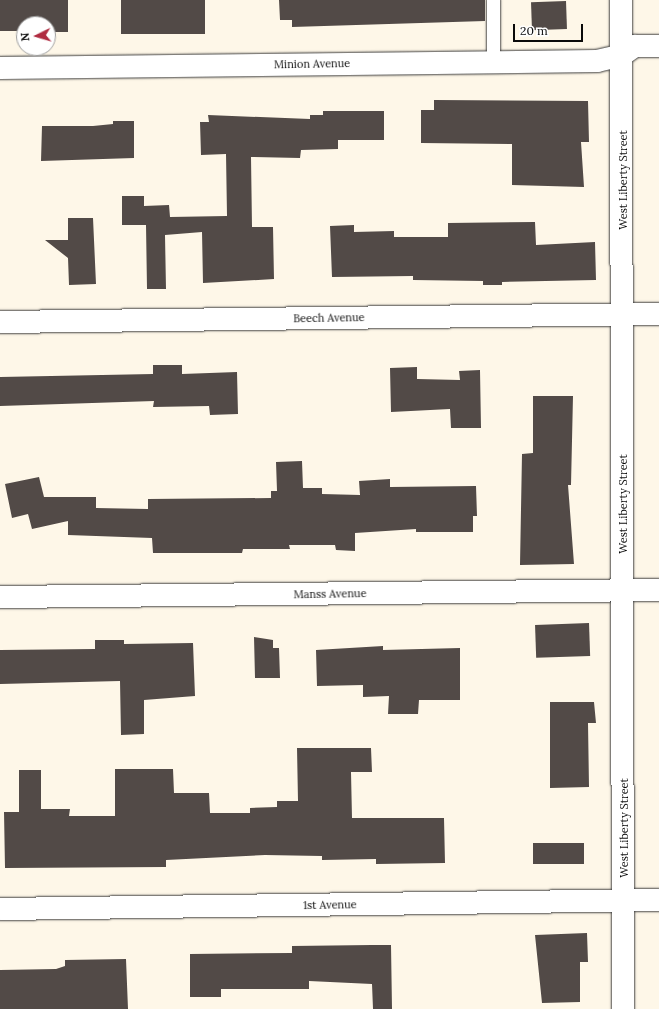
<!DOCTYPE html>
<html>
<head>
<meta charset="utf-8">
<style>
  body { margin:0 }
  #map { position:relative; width:659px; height:1009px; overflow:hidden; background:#fef7e8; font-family:Lora,serif }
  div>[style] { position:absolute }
  .building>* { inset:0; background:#524a47; transform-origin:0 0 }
  .roads { filter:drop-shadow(0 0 1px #3d3d3d) drop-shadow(0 0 1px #3d3d3d) }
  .lane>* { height:13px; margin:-6.5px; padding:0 6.5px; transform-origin:6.5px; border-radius:6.5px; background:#fff }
  .street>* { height:22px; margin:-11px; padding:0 11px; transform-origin:11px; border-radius:11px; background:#fff }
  span { translate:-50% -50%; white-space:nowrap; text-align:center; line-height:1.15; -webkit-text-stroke:4px #fff; paint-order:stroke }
  .street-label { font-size:11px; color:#0a0a0a }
  .north { position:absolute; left:16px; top:16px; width:40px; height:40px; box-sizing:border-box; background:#fff; border:1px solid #9d9d9d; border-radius:50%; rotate:265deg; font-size:11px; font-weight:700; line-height:16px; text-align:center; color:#0a0a0a }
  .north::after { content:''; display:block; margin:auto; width:14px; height:18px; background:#b02c41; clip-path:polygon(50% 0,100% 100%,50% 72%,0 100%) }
  .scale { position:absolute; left:513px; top:24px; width:70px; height:18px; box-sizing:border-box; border:2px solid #0a0a0a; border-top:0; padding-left:5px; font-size:12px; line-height:14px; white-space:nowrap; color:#0a0a0a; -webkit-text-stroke:3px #fff; paint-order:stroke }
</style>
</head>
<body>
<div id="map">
  <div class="building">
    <div style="clip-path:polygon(0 0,68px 0,68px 32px,50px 32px,48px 24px,24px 24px,24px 31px,0 31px)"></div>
    <div style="left:121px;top:0;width:84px;height:34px"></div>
    <div style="clip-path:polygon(279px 0,485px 0,485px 21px,292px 27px,292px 20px,280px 20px)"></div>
    <div style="left:566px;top:1px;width:28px;height:35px;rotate:88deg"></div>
    <div style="clip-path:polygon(434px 100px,588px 101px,589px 142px,581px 142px,584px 187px,512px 185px,512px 144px,421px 143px,421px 110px,434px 110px)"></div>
    <div style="clip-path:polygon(323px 111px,384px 111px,384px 140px,338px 140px,338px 149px,301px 150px,300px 158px,251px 157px,252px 227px,273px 227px,274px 279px,203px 283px,202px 232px,165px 235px,166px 289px,147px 289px,146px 225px,122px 225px,122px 196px,144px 196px,144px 206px,169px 205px,170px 217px,227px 216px,226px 154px,201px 155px,200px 122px,209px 122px,208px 115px,310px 119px,310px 115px,323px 115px)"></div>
    <div style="clip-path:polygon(113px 121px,134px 121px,134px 158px,41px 161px,42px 126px,93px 126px,113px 124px)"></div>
    <div style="clip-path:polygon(68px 218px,93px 218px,96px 284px,69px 285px,68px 258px,45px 240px,68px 240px)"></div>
    <div style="clip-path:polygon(535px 222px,536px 245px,595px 242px,596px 280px,502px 282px,502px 285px,483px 285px,483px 281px,413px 280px,413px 276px,332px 277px,330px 226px,354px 225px,354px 232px,394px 231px,394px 237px,448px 237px,448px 223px)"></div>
    <div style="clip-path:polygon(153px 365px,182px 365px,182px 374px,237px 372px,238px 414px,210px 415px,209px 406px,153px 407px,154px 401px,0 406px,0 377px,153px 374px)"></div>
    <div style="clip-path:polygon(417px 367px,417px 379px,460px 380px,459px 371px,480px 370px,481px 428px,451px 428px,450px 409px,391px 412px,390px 368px)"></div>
    <div style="clip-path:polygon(533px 396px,573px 396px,571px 485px,568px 485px,574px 564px,520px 565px,522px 454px,533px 453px)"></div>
    <div style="clip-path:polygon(302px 461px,303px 488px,322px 488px,322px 494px,360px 495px,359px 481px,390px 479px,390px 487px,476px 486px,477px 516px,473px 516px,473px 532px,416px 532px,416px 529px,355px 533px,355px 551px,336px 550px,335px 545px,289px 545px,290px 549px,243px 549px,242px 553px,153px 553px,152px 538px,68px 535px,68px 521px,32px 529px,28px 514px,12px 518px,5px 484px,39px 477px,44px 497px,96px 497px,96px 508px,148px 509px,148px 499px,271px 498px,271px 491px,277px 491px,276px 462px)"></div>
    <div style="left:589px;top:623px;width:33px;height:54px;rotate:88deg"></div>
    <div style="clip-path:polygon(254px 637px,273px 640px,273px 648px,279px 648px,280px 678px,255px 678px)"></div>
    <div style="clip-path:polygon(95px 640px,124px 640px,124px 644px,193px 643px,195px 696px,144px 700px,144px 734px,121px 735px,120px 681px,0 684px,0 650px,95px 649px)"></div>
    <div style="clip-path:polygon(383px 646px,383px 650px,460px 648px,460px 700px,419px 700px,418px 714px,388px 714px,389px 696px,363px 697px,363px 685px,317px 686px,316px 650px)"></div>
    <div style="clip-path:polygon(550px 702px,594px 702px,596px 723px,588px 723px,589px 787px,550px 788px)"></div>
    <div style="clip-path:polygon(297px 748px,371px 748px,372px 772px,351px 772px,352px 818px,444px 818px,445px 863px,376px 864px,376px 859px,322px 860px,322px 856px,265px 855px,166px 860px,166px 867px,5px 868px,4px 812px,19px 812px,19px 770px,41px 770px,41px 809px,70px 809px,69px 816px,115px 816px,115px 769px,173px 769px,174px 793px,209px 793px,210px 813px,250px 813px,250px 808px,277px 807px,277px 801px,298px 801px)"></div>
    <div style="left:584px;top:843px;width:21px;height:51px;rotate:90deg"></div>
    <div style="clip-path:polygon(587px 933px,588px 962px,580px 962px,580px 1002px,542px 1003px,535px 935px)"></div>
    <div style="clip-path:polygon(372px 945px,391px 945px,392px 1009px,373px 1009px,372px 984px,309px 981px,309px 989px,221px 989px,221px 997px,190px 997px,190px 954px,292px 953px,292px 946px)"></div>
    <div style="clip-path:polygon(126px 959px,128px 1009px,0 1009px,0 970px,56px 969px,65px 966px,65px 960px)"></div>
  </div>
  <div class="roads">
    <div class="lane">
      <div style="left:493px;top:0;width:61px;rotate:90deg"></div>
    </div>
    <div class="street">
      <div style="left:621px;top:0;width:1009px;rotate:89.89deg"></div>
      <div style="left:0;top:68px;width:597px;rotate:-0.67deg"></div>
      <div style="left:597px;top:61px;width:26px;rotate:-13deg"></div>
      <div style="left:622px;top:55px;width:16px;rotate:-35deg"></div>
      <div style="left:635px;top:46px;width:24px"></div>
      <div style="left:0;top:322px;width:659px;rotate:-0.7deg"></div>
      <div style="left:0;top:597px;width:659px;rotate:-0.61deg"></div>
      <div style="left:0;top:909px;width:659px;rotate:-0.78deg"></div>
    </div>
  </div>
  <div class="street-label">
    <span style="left:312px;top:64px;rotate:-1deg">Minion Avenue</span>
    <span style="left:623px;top:180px;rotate:-90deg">West Liberty Street</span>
    <span style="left:329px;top:318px;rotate:-1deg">Beech Avenue</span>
    <span style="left:623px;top:504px;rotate:-90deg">West Liberty Street</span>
    <span style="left:330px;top:594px;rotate:-1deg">Manss Avenue</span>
    <span style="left:624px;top:828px;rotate:-90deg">West Liberty Street</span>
    <span style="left:330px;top:905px;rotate:-1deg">1st Avenue</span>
  </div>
  <div class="north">N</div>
  <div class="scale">20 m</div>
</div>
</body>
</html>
